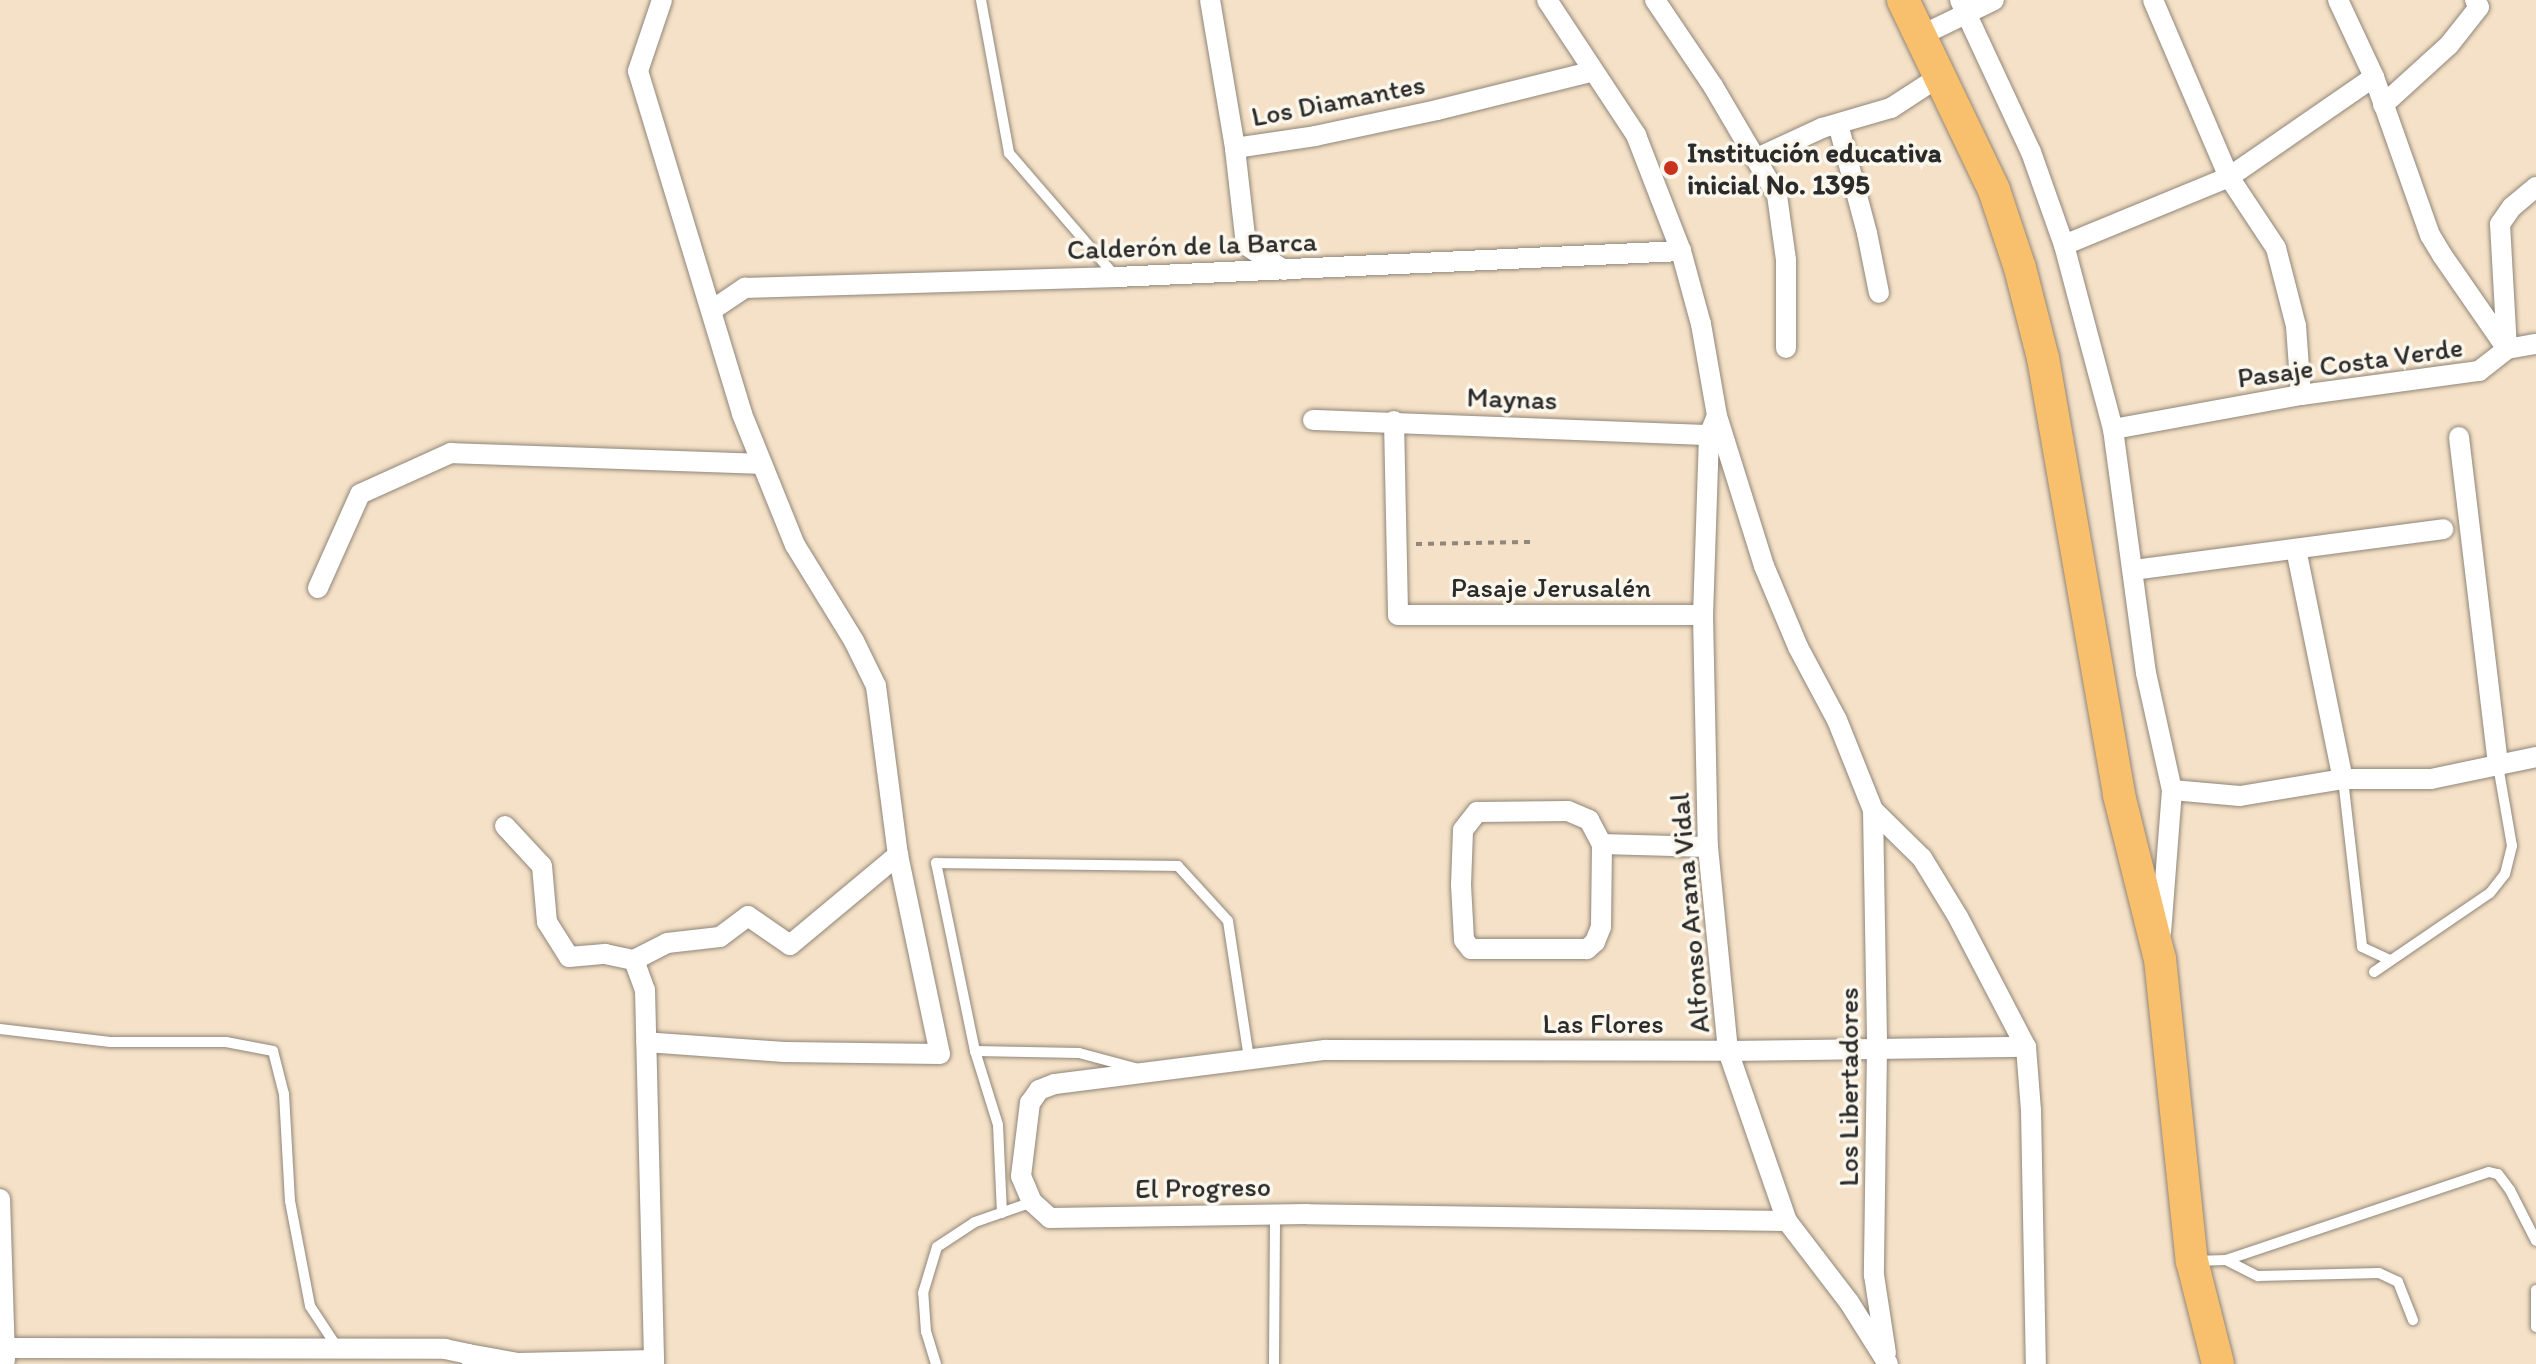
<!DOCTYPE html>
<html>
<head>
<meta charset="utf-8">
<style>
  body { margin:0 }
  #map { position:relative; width:2536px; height:1364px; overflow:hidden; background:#f5e1c7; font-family:Itim,sans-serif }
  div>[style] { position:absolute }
  .path>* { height:4px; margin-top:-2px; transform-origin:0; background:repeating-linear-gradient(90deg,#908679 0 6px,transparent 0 12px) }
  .roads { filter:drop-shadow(0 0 2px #908679) drop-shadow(0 0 2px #908679) }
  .service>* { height:10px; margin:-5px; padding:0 5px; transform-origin:5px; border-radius:5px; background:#fff }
  .minor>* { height:20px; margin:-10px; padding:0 10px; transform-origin:10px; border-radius:10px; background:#fff }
  .trunk>* { height:32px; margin:-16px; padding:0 16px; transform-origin:16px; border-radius:16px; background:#f8bf6c }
  .dots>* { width:22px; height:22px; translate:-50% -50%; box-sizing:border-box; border:4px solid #fbf7ec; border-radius:50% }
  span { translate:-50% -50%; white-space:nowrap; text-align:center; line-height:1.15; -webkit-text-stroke:7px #fbf7ec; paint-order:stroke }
  .street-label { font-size:28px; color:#2b2b2b }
  .poi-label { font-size:28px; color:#2b2b2b; font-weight:700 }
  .left { translate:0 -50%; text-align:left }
</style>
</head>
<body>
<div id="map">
  <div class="path">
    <div style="left:1416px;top:544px;width:117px;rotate:-1deg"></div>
  </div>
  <div class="roads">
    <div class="service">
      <div style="left:981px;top:0;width:156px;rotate:79.6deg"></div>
      <div style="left:1009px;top:153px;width:162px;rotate:49.2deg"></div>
      <div style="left:2343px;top:779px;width:169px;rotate:83.5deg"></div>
      <div style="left:2362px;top:947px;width:29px;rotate:25deg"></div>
      <div style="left:2374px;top:972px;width:140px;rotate:-34.3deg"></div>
      <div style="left:2490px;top:893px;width:24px;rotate:-52deg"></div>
      <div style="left:2505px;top:874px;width:29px;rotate:-76deg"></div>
      <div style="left:2512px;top:846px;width:81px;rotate:-99.9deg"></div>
      <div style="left:0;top:1029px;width:111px;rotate:6.7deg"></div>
      <div style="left:110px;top:1042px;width:116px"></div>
      <div style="left:226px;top:1042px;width:48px;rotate:10.8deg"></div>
      <div style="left:273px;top:1051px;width:44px;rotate:75.7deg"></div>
      <div style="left:284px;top:1094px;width:107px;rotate:86.8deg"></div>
      <div style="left:290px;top:1201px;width:107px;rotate:79.2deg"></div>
      <div style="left:310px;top:1306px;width:49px;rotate:56.6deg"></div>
      <div style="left:975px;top:1051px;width:77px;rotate:72.7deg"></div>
      <div style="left:998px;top:1125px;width:88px;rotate:87.4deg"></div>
      <div style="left:1135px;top:1068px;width:58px;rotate:-165deg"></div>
      <div style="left:1079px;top:1053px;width:104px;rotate:-178.9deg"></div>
      <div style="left:975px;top:1051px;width:192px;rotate:-101.7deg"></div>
      <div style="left:936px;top:863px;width:242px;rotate:0.7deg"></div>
      <div style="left:1178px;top:866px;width:74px;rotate:47.7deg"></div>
      <div style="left:1228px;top:921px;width:140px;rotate:81.3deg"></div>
      <div style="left:2226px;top:1260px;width:36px;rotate:27deg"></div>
      <div style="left:2258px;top:1276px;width:121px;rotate:-1.4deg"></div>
      <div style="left:2379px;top:1273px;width:21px;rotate:25deg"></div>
      <div style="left:2398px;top:1282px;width:41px;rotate:68.5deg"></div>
      <div style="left:2194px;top:1261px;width:32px;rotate:-2deg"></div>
      <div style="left:2226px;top:1260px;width:277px;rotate:-18.5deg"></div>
      <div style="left:2489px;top:1172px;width:9px;rotate:13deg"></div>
      <div style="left:2498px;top:1174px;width:20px;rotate:53deg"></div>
      <div style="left:2510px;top:1190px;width:57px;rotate:63deg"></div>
      <div style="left:2536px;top:1290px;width:37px;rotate:90deg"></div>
      <div style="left:936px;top:1364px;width:34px;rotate:-107deg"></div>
      <div style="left:926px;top:1332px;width:39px;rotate:-94deg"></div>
      <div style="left:923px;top:1293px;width:48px;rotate:-73.1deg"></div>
      <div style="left:937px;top:1247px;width:45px;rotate:-33.3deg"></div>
      <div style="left:975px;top:1222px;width:60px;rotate:-19.3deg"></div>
      <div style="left:1274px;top:1364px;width:150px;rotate:-89.6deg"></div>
    </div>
    <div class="minor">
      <div style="left:662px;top:0;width:75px;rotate:108.7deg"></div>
      <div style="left:638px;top:71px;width:358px;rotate:73.1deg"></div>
      <div style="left:742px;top:414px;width:141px;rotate:68deg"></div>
      <div style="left:795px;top:545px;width:113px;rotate:58.4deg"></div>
      <div style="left:854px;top:641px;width:50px;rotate:63.9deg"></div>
      <div style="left:876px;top:686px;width:170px;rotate:82.6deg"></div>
      <div style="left:1210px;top:0;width:150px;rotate:80.4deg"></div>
      <div style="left:1547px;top:0;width:162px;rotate:56.6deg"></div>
      <div style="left:1636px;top:135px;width:124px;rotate:68.8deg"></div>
      <div style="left:1681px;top:251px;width:76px;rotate:74.7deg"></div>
      <div style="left:1701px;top:324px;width:93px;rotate:80.1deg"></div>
      <div style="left:1717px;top:416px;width:157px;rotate:72.6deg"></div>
      <div style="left:1764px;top:566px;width:88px;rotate:67.2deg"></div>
      <div style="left:1798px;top:647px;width:83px;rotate:61.9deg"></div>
      <div style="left:1837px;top:720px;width:97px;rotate:68.2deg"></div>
      <div style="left:1873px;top:810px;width:69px;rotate:44.4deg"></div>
      <div style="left:1922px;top:858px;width:69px;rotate:58.6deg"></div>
      <div style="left:1958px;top:917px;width:147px;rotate:62.4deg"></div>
      <div style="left:2026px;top:1047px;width:64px;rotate:85.5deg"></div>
      <div style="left:2031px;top:1111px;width:253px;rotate:88.9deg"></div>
      <div style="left:1655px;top:0;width:104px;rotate:56deg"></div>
      <div style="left:1713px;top:86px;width:126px;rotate:59.6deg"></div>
      <div style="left:1777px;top:195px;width:66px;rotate:82.1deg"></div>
      <div style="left:1786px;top:260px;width:88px;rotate:90deg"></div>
      <div style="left:1960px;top:0;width:168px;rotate:65deg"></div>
      <div style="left:2031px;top:152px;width:99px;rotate:70.5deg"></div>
      <div style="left:2064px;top:245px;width:190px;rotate:75.1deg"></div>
      <div style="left:2113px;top:429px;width:246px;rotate:82.3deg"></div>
      <div style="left:2146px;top:673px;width:120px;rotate:77.5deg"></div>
      <div style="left:2172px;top:790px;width:142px;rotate:94.4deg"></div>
      <div style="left:2153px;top:0;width:193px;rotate:66.8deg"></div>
      <div style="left:2229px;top:177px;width:85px;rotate:56.5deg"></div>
      <div style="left:2276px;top:248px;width:81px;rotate:75.6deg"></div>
      <div style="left:2296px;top:326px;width:69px;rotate:85.9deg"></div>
      <div style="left:2338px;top:0;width:85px;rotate:64.9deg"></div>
      <div style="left:2374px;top:77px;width:168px;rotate:70.5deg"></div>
      <div style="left:2430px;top:235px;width:23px;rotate:59deg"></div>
      <div style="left:2442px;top:255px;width:114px;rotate:55.3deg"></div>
      <div style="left:2507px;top:349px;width:29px;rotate:-10deg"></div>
      <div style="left:1920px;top:36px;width:82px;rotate:-25.9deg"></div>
      <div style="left:2383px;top:105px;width:89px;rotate:-42.3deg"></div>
      <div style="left:2449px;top:45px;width:48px;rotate:-51.7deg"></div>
      <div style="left:2479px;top:7px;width:8px;rotate:-120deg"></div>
      <div style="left:1838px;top:124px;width:113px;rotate:75.1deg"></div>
      <div style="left:1867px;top:233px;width:61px;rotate:78.7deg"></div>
      <div style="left:1757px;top:158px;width:72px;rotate:-24.8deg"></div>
      <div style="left:1822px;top:128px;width:72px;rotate:-16.2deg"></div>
      <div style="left:1891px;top:108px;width:59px;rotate:-33.1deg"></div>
      <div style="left:2064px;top:245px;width:178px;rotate:-22.4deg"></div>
      <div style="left:2229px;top:177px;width:176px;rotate:-34.6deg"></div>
      <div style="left:1284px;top:270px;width:45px;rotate:-146.7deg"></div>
      <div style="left:1246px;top:245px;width:98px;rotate:-96.5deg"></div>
      <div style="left:1235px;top:148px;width:81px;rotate:-8.5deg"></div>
      <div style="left:1315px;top:136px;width:125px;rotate:-12deg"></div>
      <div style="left:1437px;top:110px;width:159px;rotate:-13.9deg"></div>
      <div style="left:712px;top:310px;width:40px;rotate:-34deg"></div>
      <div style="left:745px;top:288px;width:371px;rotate:-1.7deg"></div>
      <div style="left:1116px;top:277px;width:566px;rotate:-2.63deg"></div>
      <div style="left:1717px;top:416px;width:21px;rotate:113deg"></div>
      <div style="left:1709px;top:435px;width:180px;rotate:91.9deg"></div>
      <div style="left:1703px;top:615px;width:232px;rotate:88.8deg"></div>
      <div style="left:1708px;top:847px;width:205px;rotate:84.4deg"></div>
      <div style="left:1728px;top:1051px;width:180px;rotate:70.9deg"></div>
      <div style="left:1787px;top:1221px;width:102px;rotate:52.6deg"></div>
      <div style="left:1849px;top:1302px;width:73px;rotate:57.8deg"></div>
      <div style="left:1313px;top:420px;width:396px;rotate:2.2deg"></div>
      <div style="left:1394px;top:421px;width:194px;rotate:88.8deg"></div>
      <div style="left:1398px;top:615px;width:305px"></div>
      <div style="left:2113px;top:429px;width:191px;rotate:-10.3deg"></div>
      <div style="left:2301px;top:395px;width:180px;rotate:-7.7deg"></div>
      <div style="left:2479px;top:371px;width:36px;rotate:-38deg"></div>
      <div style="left:2507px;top:349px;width:125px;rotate:-93.2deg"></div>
      <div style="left:2500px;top:224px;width:21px;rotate:-55deg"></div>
      <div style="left:2512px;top:207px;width:31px;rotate:-40deg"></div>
      <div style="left:2459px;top:437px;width:331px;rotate:83.2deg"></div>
      <div style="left:2296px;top:549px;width:235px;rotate:78.5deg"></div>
      <div style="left:2133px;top:570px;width:313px;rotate:-7.5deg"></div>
      <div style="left:318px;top:588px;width:103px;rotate:-65.9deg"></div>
      <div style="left:360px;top:494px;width:100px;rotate:-24.3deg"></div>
      <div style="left:451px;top:453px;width:311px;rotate:2deg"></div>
      <div style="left:2172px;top:790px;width:68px;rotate:5deg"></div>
      <div style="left:2240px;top:796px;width:104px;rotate:-9.4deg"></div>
      <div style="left:2343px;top:779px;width:88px"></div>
      <div style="left:2431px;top:779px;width:107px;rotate:-11.8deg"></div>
      <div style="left:1873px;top:810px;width:238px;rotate:89deg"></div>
      <div style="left:1877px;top:1048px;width:227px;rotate:90.8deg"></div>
      <div style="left:1874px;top:1275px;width:79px;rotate:81.3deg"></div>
      <div style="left:1568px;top:811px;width:23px;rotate:23deg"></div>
      <div style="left:1589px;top:820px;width:27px;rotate:62deg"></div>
      <div style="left:1602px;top:844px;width:83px;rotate:90.7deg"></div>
      <div style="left:1601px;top:927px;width:16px;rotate:112deg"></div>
      <div style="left:1595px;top:942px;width:11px;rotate:139deg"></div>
      <div style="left:1587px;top:949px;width:116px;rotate:180deg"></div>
      <div style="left:1471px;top:949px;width:11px;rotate:-128deg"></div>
      <div style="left:1464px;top:940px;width:55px;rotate:-93.1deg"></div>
      <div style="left:1461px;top:885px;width:55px;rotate:-87.9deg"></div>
      <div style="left:1463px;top:830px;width:23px;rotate:-52deg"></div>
      <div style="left:1477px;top:812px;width:91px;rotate:-0.6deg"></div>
      <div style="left:505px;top:826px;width:54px;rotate:47.2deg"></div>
      <div style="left:542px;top:866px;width:56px;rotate:84.9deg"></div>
      <div style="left:547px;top:922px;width:41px;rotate:57.8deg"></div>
      <div style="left:569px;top:957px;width:36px;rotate:-5deg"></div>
      <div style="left:605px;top:954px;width:30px;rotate:12deg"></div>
      <div style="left:634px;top:960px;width:32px;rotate:70deg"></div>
      <div style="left:645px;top:990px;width:370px;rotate:88.6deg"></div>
      <div style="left:1602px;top:844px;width:106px;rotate:1.6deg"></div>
      <div style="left:634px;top:960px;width:37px;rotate:-27deg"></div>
      <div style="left:667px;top:943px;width:53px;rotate:-6.5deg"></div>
      <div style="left:720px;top:937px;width:35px;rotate:-37deg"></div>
      <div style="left:748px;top:916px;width:51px;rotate:34.6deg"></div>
      <div style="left:790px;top:945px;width:141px;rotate:-39.8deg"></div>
      <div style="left:898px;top:855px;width:203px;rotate:78.1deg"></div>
      <div style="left:940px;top:1054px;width:156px;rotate:-179.3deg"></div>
      <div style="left:784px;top:1052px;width:138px;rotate:-175.9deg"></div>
      <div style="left:0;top:1199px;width:161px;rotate:88.2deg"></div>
      <div style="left:1787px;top:1221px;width:480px;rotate:-179.2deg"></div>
      <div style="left:1307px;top:1214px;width:257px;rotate:179.1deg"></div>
      <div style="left:1050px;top:1218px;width:24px;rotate:-138deg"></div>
      <div style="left:1032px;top:1202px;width:28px;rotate:-113deg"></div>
      <div style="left:1021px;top:1176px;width:74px;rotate:-83deg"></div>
      <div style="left:1030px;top:1103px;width:16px;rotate:-55deg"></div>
      <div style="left:1039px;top:1090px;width:17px;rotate:-21deg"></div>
      <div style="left:1055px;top:1084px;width:272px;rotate:-7.2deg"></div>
      <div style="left:1325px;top:1050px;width:403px;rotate:0.1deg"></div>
      <div style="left:1728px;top:1051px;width:298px;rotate:-0.8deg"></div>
      <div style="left:0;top:1348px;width:445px;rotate:0.1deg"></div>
      <div style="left:445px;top:1349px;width:24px;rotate:12deg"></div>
      <div style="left:468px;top:1354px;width:12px;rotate:59deg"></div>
      <div style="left:468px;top:1354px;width:51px;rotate:10.2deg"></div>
      <div style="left:518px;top:1363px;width:136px;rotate:-1.3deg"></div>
      <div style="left:654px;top:1360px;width:4px;rotate:90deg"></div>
    </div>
    <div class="trunk">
      <div style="left:1903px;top:0;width:211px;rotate:64.4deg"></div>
      <div style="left:1994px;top:190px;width:82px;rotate:71.6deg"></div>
      <div style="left:2020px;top:268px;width:93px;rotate:75.7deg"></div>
      <div style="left:2043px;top:358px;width:444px;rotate:80.1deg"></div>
      <div style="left:2119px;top:795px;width:169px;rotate:76deg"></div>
      <div style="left:2160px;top:959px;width:304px;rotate:84deg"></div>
      <div style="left:2192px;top:1261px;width:106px;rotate:75.8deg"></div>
    </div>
  </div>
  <div class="dots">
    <div style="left:1671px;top:168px;background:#c8321e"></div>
  </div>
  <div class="street-label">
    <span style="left:1338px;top:100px;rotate:-11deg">Los Diamantes</span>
    <span style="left:1192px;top:245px;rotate:-2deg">Calderón de la Barca</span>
    <span style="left:2350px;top:362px;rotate:-8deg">Pasaje Costa Verde</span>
    <span style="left:1512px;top:398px;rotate:2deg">Maynas</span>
    <span style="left:1551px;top:587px">Pasaje Jerusalén</span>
    <span style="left:1689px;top:913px;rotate:-95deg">Alfonso Arana Vidal</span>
    <span style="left:1603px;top:1023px">Las Flores</span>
    <span style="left:1848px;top:1087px;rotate:-90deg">Los Libertadores</span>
    <span style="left:1203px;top:1187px;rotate:-1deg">El Progreso</span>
  </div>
  <div class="poi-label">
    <span class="left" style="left:1687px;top:168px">Institución educativa<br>inicial No. 1395</span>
  </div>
</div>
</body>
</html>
